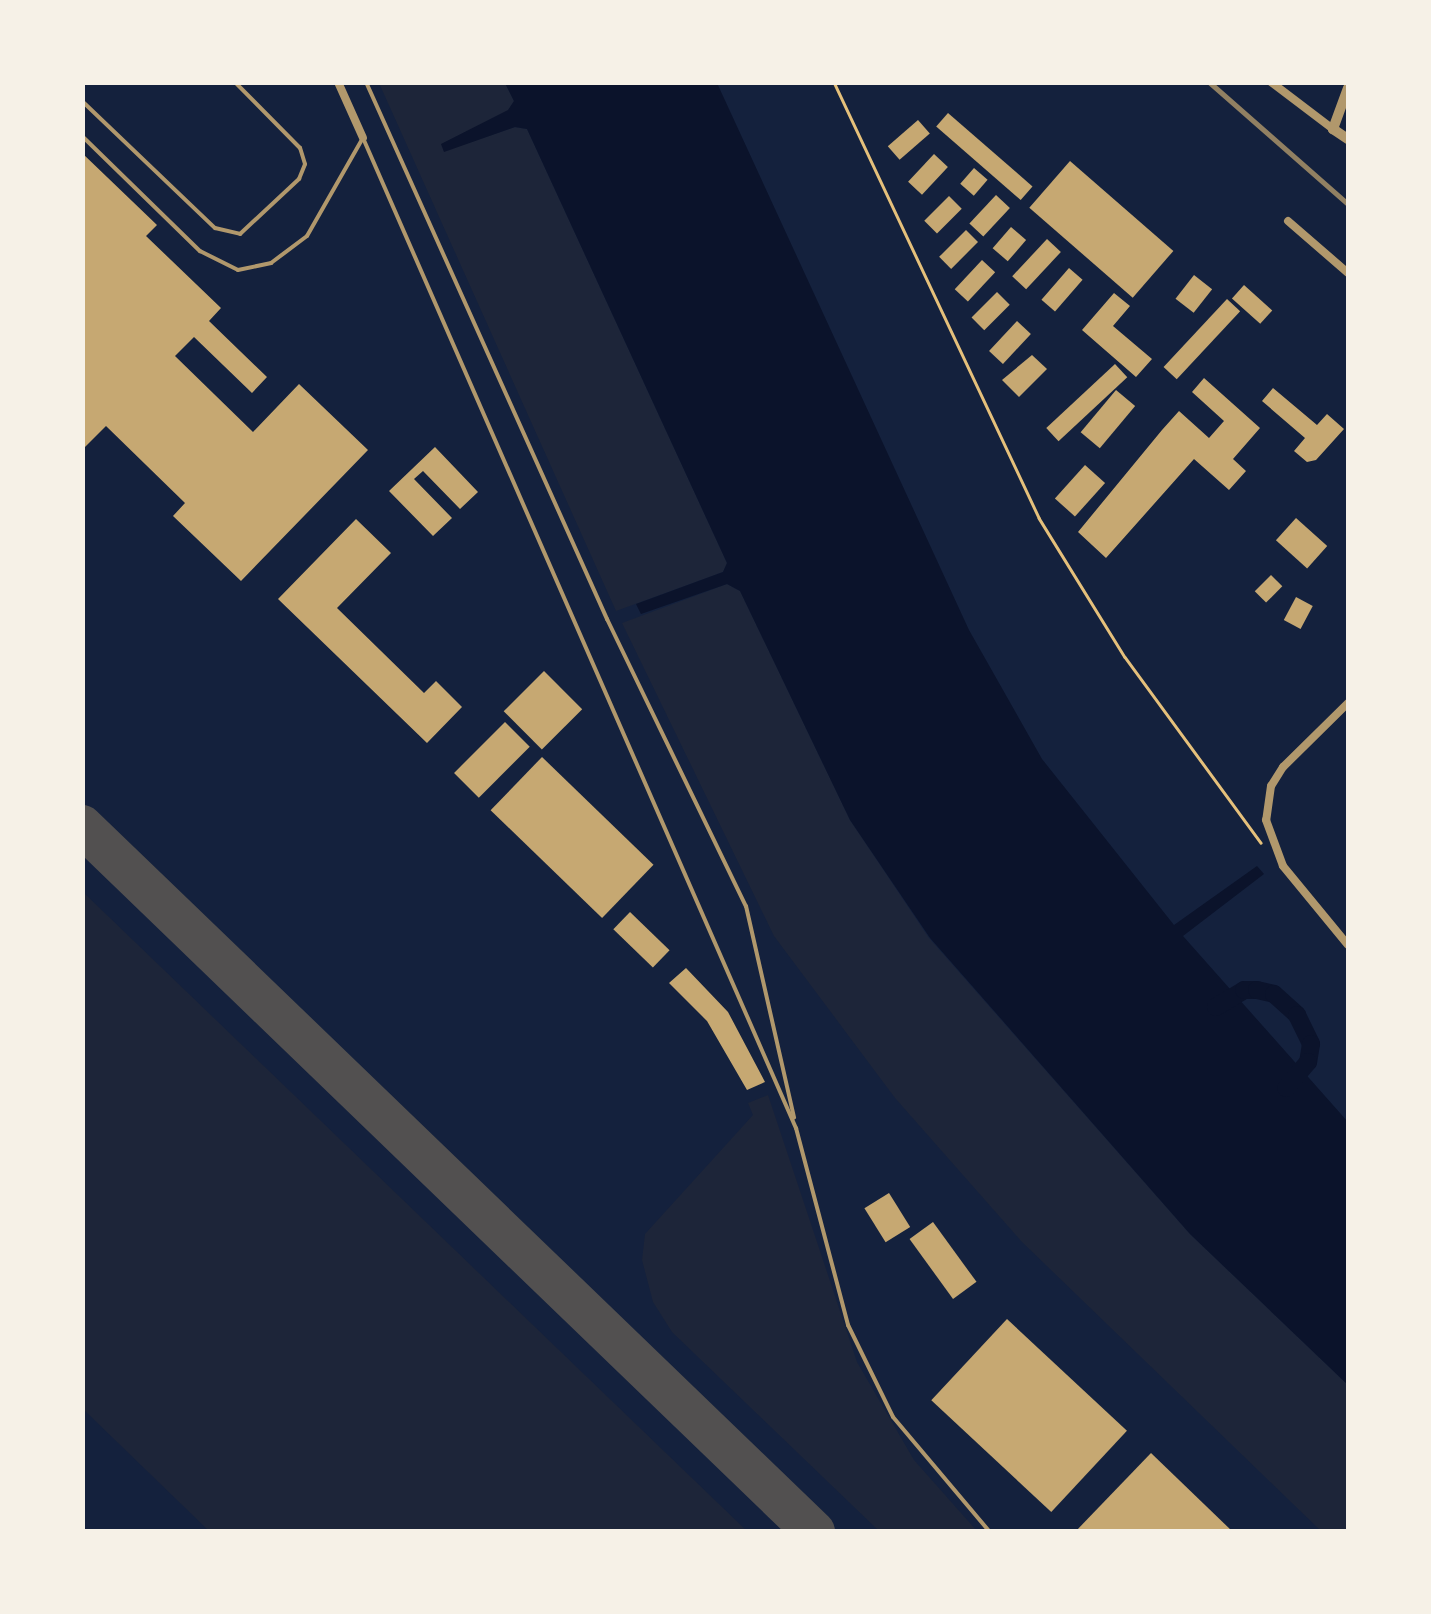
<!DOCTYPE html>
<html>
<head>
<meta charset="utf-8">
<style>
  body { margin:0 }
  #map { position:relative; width:1431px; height:1614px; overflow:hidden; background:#14213d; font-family:Barlow,sans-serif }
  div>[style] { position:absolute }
  .green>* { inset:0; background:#1d2539 }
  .water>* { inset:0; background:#0b132b }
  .canal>* { height:18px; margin:-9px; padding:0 9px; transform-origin:9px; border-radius:9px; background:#0b132b }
  .taxiway>* { height:42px; margin:-21px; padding:0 21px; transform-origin:21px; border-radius:21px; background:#525050 }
  .building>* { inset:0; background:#c6a872; transform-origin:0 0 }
  .path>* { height:2.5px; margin:-1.25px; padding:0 1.25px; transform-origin:1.25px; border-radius:1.25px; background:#e5c07b }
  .service>* { height:4px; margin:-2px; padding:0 2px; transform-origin:2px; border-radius:2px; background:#b1986c }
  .minor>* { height:8px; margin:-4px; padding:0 4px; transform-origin:4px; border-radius:4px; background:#b1986c }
  .tertiary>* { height:10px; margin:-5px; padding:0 5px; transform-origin:5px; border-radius:5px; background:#b1986c }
  .rail>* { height:5px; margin:-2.5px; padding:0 2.5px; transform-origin:2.5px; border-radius:2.5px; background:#918062 }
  span { translate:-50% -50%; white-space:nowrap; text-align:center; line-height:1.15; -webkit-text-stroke:8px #f6f1e7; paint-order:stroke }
  .frame { position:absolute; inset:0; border:85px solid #f6f1e7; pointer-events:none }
</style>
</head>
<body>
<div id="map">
  <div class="green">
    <div style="clip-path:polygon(379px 83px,505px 83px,514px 101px,508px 111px,442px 144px,444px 151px,515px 127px,527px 129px,727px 563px,723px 572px,616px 611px)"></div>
    <div style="clip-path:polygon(727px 584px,740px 591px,850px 820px,929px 938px,1190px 1234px,1348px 1385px,1348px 1531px,1321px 1531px,1021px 1241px,895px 1098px,774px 936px,622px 623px)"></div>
    <div style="clip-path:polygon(82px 892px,83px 892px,747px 1531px,209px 1531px,83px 1409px)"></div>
    <div style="clip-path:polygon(768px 1095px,857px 1362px,914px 1460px,977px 1531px,879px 1531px,672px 1332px,653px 1302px,642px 1260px,645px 1234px,753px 1115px,748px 1103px)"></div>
  </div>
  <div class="water">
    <div style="clip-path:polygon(505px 83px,717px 83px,969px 630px,1042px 759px,1174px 925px,1257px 866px,1264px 874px,1183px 936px,1348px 1122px,1348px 1385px,1190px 1234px,930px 938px,850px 820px,740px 591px,727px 584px,641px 614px,636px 604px,723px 572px,727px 563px,527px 129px,515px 127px,444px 152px,441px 144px,508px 110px,514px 101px)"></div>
  </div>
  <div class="canal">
    <div style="left:1216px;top:1007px;width:33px;rotate:-31deg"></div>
    <div style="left:1244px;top:990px;width:13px"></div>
    <div style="left:1257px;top:990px;width:17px;rotate:13deg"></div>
    <div style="left:1274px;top:994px;width:31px;rotate:42deg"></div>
    <div style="left:1297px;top:1015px;width:32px;rotate:64deg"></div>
    <div style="left:1311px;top:1044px;width:18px;rotate:99deg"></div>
    <div style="left:1308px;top:1062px;width:34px;rotate:130deg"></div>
  </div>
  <div class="taxiway">
    <div style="left:82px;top:826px;width:1017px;rotate:43.96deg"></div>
  </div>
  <div class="building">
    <div style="left:948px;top:113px;width:112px;height:18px;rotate:41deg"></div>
    <div style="left:918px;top:120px;width:18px;height:40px;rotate:49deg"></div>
    <div style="clip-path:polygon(82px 153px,157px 225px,146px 236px,221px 308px,209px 321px,267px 377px,252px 393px,194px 337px,175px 356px,253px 432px,299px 384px,368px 450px,241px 581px,173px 516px,185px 503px,106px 426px,82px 450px)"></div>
    <div style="left:934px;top:154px;width:19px;height:38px;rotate:43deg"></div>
    <div style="left:1070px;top:161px;width:137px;height:62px;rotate:41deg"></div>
    <div style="left:974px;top:168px;width:18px;height:21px;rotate:41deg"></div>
    <div style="left:996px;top:195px;width:19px;height:39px;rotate:43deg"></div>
    <div style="left:949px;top:196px;width:18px;height:35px;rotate:45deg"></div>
    <div style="left:1011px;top:227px;width:20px;height:28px;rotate:41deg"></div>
    <div style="left:966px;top:230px;width:17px;height:38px;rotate:45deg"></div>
    <div style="left:1047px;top:239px;width:19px;height:51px;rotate:43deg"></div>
    <div style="left:982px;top:260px;width:18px;height:40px;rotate:43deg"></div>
    <div style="left:1069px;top:268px;width:18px;height:42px;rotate:41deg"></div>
    <div style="left:1194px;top:275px;width:23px;height:30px;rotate:38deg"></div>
    <div style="left:1244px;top:285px;width:38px;height:18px;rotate:42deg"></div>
    <div style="left:997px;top:292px;width:18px;height:36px;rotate:45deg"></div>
    <div style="clip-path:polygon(1114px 293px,1130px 306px,1113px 326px,1152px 359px,1136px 377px,1082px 330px)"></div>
    <div style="left:1227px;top:299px;width:18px;height:93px;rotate:43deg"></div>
    <div style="left:1017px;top:321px;width:19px;height:41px;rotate:43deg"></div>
    <div style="clip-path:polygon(1032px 355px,1047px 369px,1019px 397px,1002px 380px)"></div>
    <div style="left:1115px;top:364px;width:18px;height:94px;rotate:47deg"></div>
    <div style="clip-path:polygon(1204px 378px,1260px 428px,1233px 459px,1246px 471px,1229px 490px,1194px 459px,1106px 558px,1078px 532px,1162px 430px,1179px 411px,1209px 438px,1224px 421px,1192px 392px)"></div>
    <div style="clip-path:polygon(1273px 388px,1317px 425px,1327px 414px,1344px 429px,1316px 460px,1307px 462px,1294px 451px,1305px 438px,1262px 401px)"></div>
    <div style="left:1116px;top:390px;width:25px;height:55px;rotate:40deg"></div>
    <div style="clip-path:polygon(435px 447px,478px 492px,460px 509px,423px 471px,414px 479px,452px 518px,433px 536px,389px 491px)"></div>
    <div style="left:1085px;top:465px;width:27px;height:45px;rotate:42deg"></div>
    <div style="left:1296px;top:518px;width:42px;height:30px;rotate:42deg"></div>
    <div style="clip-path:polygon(356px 519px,391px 553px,337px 608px,424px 693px,436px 681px,462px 707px,427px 743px,278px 599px)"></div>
    <div style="left:1271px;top:575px;width:16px;height:23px;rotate:45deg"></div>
    <div style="left:1296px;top:597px;width:19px;height:26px;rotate:28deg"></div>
    <div style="left:544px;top:671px;width:54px;height:57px;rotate:45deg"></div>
    <div style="left:505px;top:722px;width:35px;height:72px;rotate:45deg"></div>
    <div style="left:542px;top:757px;width:155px;height:74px;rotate:44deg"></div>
    <div style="left:630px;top:912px;width:55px;height:24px;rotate:44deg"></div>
    <div style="clip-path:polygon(686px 968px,728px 1012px,765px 1082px,747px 1090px,707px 1021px,669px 983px)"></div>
    <div style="left:889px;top:1193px;width:40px;height:29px;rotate:58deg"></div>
    <div style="left:933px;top:1222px;width:74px;height:29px;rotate:54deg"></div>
    <div style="left:1007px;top:1319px;width:164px;height:111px;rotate:43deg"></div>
    <div style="clip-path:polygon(1151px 1453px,1233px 1532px,1075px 1532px)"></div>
  </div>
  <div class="path">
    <div style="left:834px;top:82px;width:482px;rotate:64.8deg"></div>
    <div style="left:1039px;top:518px;width:163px;rotate:58.3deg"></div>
    <div style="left:1125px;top:657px;width:230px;rotate:53.8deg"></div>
  </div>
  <div class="service">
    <div style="left:366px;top:82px;width:589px;rotate:65.83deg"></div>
    <div style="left:607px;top:619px;width:319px;rotate:64.2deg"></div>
    <div style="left:746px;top:906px;width:217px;rotate:77.2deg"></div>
    <div style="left:82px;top:101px;width:184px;rotate:43.7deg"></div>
    <div style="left:215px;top:228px;width:26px;rotate:13deg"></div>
    <div style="left:240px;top:234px;width:81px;rotate:-43deg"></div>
    <div style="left:299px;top:179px;width:16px;rotate:-68deg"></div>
    <div style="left:305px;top:164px;width:17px;rotate:-107deg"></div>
    <div style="left:300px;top:148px;width:93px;rotate:-134.6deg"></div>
    <div style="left:82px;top:136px;width:165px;rotate:44.3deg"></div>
    <div style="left:200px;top:251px;width:42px;rotate:26.6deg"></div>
    <div style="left:238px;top:270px;width:34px;rotate:-12deg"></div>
    <div style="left:271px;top:263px;width:45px;rotate:-36.9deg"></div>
    <div style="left:307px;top:236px;width:113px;rotate:-60.3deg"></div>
    <div style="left:363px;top:138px;width:1081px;rotate:66.38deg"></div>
    <div style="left:796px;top:1128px;width:204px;rotate:75.2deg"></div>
    <div style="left:848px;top:1325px;width:102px;rotate:63.9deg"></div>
    <div style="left:893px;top:1417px;width:150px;rotate:49.9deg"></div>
  </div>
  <div class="minor">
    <div style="left:338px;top:82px;width:61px;rotate:65.9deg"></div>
    <div style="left:1271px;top:82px;width:78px;rotate:37.2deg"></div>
    <div style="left:1288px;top:221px;width:79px;rotate:40.9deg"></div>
    <div style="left:1348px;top:703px;width:91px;rotate:135.4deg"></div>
    <div style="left:1283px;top:767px;width:22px;rotate:122deg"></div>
    <div style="left:1271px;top:786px;width:34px;rotate:98deg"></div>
    <div style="left:1266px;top:820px;width:49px;rotate:69.7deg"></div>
    <div style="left:1283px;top:866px;width:102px;rotate:50.6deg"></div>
  </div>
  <div class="tertiary">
    <div style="left:1348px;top:88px;width:44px;rotate:110.1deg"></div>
    <div style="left:1333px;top:129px;width:18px;rotate:34deg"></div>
  </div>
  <div class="rail">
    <div style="left:1209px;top:82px;width:185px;rotate:41.3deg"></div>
  </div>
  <div class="frame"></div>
</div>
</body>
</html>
